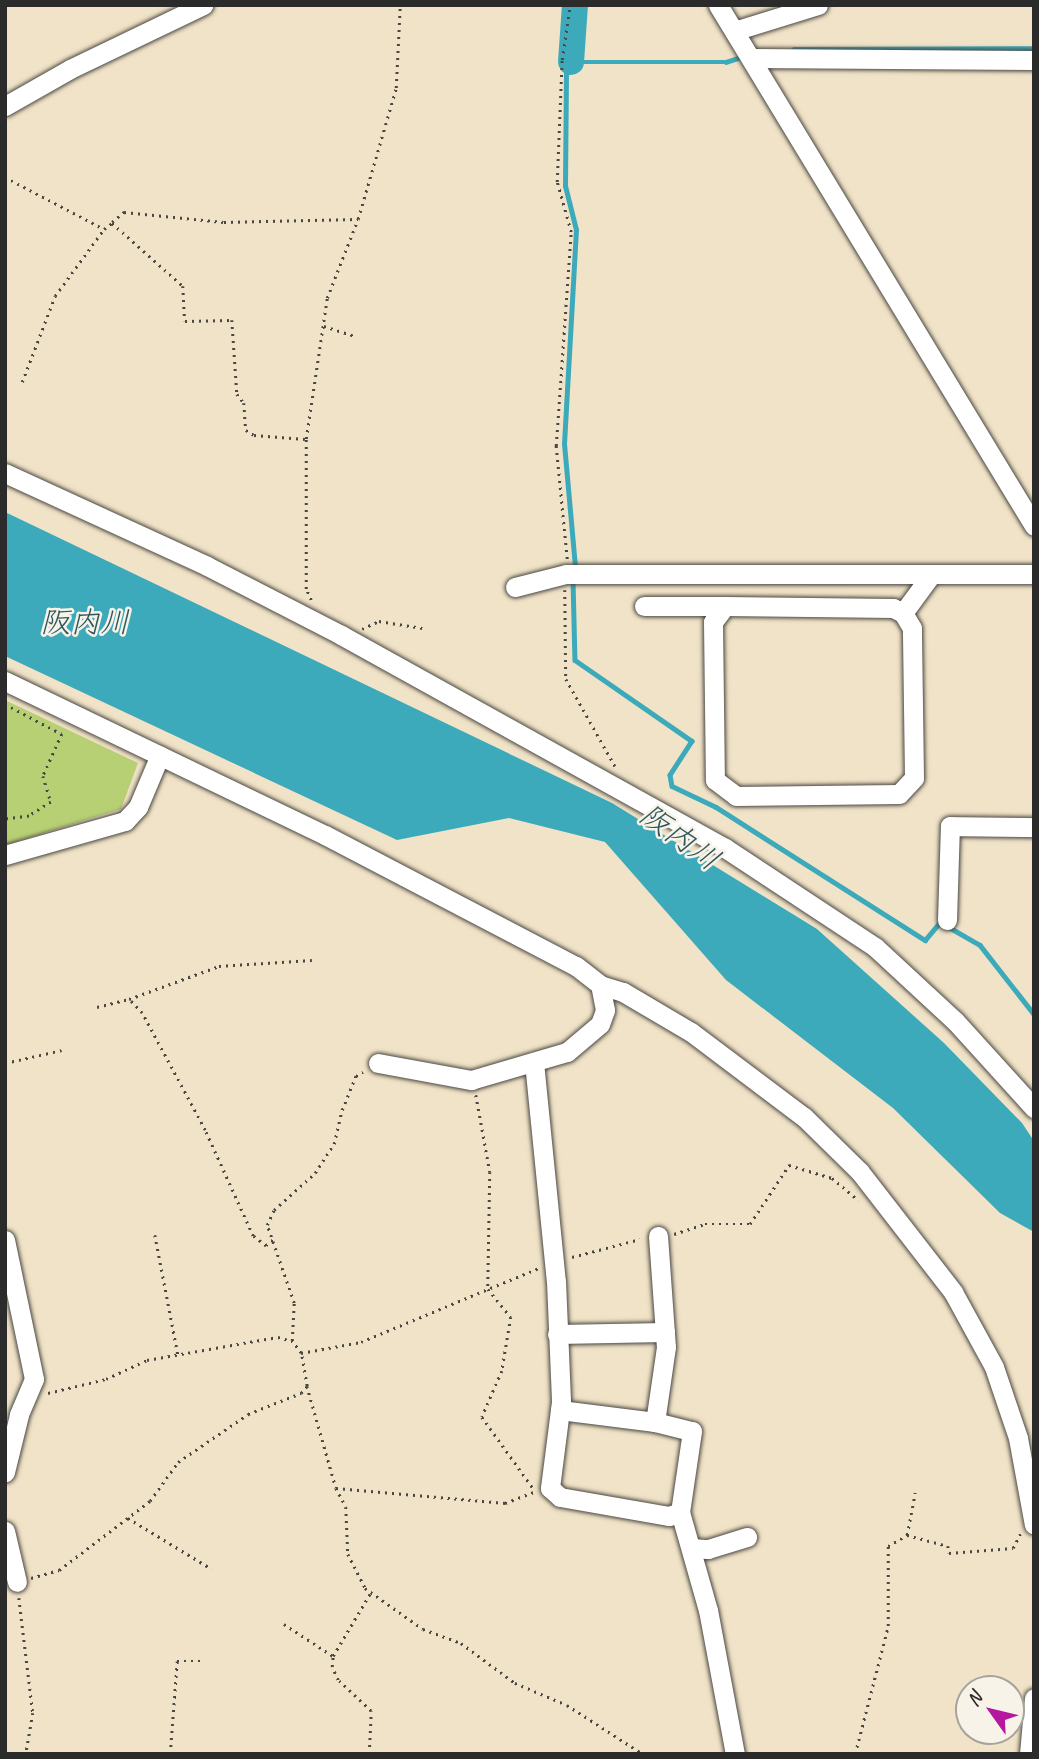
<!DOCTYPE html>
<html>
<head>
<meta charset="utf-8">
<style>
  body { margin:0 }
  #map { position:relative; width:1039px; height:1759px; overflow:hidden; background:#f1e3c7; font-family:Caveat,"Klee One",sans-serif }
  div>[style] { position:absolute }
  .green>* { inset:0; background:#b8d074 }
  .water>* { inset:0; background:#3caaba }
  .stream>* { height:4.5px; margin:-2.25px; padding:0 2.25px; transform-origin:2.25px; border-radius:2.25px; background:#3caaba }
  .river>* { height:26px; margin:-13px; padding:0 13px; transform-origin:13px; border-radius:13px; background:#3caaba }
  .path>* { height:2.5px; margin-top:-1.25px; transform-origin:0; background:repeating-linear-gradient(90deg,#494742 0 2px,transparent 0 7px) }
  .roads { filter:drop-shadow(0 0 2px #494742) drop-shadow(0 0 2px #494742) }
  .minor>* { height:19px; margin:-9.5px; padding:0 9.5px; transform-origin:9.5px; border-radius:9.5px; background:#fff }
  span { translate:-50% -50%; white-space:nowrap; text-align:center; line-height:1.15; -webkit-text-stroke:5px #f7f3e8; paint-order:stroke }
  .water-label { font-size:30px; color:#31575d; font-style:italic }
  .frame { position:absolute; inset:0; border:7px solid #2b2b2b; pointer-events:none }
  .north { position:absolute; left:955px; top:1675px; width:70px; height:70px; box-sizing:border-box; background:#f7f3e8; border:2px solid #a5a39c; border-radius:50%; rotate:304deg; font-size:19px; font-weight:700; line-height:28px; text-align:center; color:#2b2b2b }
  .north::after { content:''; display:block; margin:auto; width:24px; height:32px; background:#b5179e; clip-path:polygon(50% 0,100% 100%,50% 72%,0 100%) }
</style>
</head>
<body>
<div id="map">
  <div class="green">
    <div style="clip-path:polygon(5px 700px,138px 763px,121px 809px,5px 845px)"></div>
  </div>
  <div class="water">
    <div style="clip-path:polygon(5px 512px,612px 803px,817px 929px,944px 1043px,1022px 1123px,1034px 1141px,1034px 1232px,1000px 1213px,893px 1108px,726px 980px,605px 842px,509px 818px,397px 840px,5px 656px)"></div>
  </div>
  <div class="stream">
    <div style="left:794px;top:49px;width:240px;rotate:-0.2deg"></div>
    <div style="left:575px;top:567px;width:123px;rotate:-95.1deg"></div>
    <div style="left:564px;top:444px;width:214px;rotate:-86.8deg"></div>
    <div style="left:576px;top:230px;width:45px;rotate:-104deg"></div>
    <div style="left:565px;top:186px;width:117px;rotate:-89.5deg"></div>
    <div style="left:566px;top:69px;width:9px;rotate:-54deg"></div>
    <div style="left:571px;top:62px;width:155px"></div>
    <div style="left:726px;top:62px;width:19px;rotate:-18deg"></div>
    <div style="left:573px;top:580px;width:80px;rotate:88.6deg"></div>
    <div style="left:575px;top:660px;width:142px;rotate:34.7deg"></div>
    <div style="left:692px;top:741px;width:40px;rotate:122.9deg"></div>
    <div style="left:670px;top:775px;width:11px;rotate:80deg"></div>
    <div style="left:672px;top:786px;width:49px;rotate:25.5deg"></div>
    <div style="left:716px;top:807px;width:248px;rotate:32.5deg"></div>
    <div style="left:925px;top:940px;width:23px;rotate:-50deg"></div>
    <div style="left:940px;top:922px;width:46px;rotate:29.9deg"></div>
    <div style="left:980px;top:945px;width:88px;rotate:52deg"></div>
  </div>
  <div class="river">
    <div style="left:571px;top:62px;width:57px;rotate:-86deg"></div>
  </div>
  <div class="path">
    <div style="left:5px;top:177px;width:112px;rotate:27.7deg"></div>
    <div style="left:104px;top:229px;width:10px;rotate:-37deg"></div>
    <div style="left:112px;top:223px;width:95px;rotate:41.6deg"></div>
    <div style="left:183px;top:286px;width:35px;rotate:87deg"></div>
    <div style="left:185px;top:321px;width:47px;rotate:-1.2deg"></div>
    <div style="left:232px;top:320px;width:74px;rotate:86.1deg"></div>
    <div style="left:237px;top:394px;width:11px;rotate:52deg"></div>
    <div style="left:244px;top:403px;width:27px;rotate:86deg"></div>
    <div style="left:246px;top:430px;width:9px;rotate:32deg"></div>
    <div style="left:254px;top:435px;width:51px;rotate:4.5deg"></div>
    <div style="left:112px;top:222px;width:16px;rotate:-40deg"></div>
    <div style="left:124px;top:212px;width:100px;rotate:5.7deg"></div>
    <div style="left:224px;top:222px;width:134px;rotate:-1.3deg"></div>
    <div style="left:324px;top:326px;width:32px;rotate:18deg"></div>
    <div style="left:22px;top:382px;width:92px;rotate:-69deg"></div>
    <div style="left:55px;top:296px;width:83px;rotate:-53.8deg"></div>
    <div style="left:567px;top:559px;width:114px;rotate:-95.6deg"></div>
    <div style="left:556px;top:446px;width:215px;rotate:-86deg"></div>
    <div style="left:571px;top:232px;width:52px;rotate:-105.6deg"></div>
    <div style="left:557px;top:182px;width:122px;rotate:-87.7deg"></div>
    <div style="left:562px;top:60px;width:56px;rotate:-81.7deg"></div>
    <div style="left:565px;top:590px;width:89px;rotate:89.4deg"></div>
    <div style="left:566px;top:679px;width:100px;rotate:60.6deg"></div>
    <div style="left:311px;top:600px;width:12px;rotate:-114deg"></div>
    <div style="left:306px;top:589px;width:150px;rotate:-90deg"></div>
    <div style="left:306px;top:439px;width:143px;rotate:-81.5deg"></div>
    <div style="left:327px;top:298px;width:85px;rotate:-68.6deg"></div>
    <div style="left:358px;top:219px;width:136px;rotate:-73.8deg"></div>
    <div style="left:396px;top:88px;width:83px;rotate:-87.2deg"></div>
    <div style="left:362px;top:629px;width:19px;rotate:-25deg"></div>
    <div style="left:379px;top:621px;width:44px;rotate:9.2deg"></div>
    <div style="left:5px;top:704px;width:64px;rotate:27.8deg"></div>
    <div style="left:62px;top:734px;width:46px;rotate:114.3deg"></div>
    <div style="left:43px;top:776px;width:27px;rotate:73deg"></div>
    <div style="left:51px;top:802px;width:26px;rotate:148deg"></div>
    <div style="left:29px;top:816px;width:24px;rotate:173deg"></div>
    <div style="left:97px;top:1007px;width:33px;rotate:-14deg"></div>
    <div style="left:5px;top:1063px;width:58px;rotate:-12.8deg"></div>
    <div style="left:476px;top:1095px;width:78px;rotate:79.7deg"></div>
    <div style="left:490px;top:1172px;width:117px;rotate:91deg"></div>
    <div style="left:488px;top:1289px;width:36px;rotate:51deg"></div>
    <div style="left:511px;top:1317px;width:55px;rotate:99.5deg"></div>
    <div style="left:502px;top:1371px;width:50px;rotate:113.5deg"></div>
    <div style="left:482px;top:1417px;width:87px;rotate:54.3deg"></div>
    <div style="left:674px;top:1234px;width:33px;rotate:-18deg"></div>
    <div style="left:705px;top:1224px;width:45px"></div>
    <div style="left:750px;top:1224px;width:71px;rotate:-56.5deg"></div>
    <div style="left:789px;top:1165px;width:45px;rotate:16.8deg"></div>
    <div style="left:832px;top:1178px;width:35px;rotate:40deg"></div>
    <div style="left:155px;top:1235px;width:122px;rotate:79.1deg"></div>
    <div style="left:273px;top:1240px;width:9px;rotate:139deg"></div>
    <div style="left:266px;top:1246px;width:16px;rotate:-142deg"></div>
    <div style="left:253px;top:1236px;width:116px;rotate:-114.4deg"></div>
    <div style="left:205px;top:1130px;width:133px;rotate:-118.3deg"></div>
    <div style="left:142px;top:1013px;width:19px;rotate:-133deg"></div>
    <div style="left:129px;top:999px;width:96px;rotate:-20.1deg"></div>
    <div style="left:219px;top:966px;width:93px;rotate:-3.7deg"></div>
    <div style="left:572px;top:1257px;width:70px;rotate:-14.8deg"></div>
    <div style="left:301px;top:1353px;width:15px;rotate:-127deg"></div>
    <div style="left:292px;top:1341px;width:38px;rotate:-87deg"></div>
    <div style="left:294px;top:1303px;width:83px;rotate:-109.1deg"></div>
    <div style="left:267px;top:1225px;width:17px;rotate:-65deg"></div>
    <div style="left:274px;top:1210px;width:55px;rotate:-42.1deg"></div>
    <div style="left:315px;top:1173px;width:35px;rotate:-57deg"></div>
    <div style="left:334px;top:1144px;width:35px;rotate:-77deg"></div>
    <div style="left:342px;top:1110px;width:37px;rotate:-68deg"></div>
    <div style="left:356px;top:1076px;width:8px;rotate:-30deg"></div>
    <div style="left:307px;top:1386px;width:106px;rotate:74.1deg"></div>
    <div style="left:336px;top:1488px;width:21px;rotate:62deg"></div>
    <div style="left:346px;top:1507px;width:47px;rotate:87.6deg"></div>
    <div style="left:348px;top:1554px;width:38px;rotate:63deg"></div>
    <div style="left:365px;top:1588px;width:71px;rotate:35.3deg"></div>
    <div style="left:423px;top:1629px;width:40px;rotate:20.2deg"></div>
    <div style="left:461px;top:1643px;width:67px;rotate:36.5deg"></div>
    <div style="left:515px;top:1683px;width:56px;rotate:22.9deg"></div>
    <div style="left:567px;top:1705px;width:90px;rotate:32.8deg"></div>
    <div style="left:48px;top:1393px;width:60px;rotate:-13.6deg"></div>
    <div style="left:106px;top:1379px;width:45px;rotate:-24.9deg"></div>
    <div style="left:147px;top:1360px;width:133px;rotate:-10deg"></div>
    <div style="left:278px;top:1337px;width:15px;rotate:16deg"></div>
    <div style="left:336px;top:1488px;width:170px;rotate:5.1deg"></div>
    <div style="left:505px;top:1503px;width:30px;rotate:-21deg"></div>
    <div style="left:128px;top:1518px;width:98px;rotate:31.3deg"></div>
    <div style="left:907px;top:1535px;width:43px;rotate:-79.2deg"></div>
    <div style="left:31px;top:1578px;width:29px;rotate:-16deg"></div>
    <div style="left:59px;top:1570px;width:114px;rotate:-37.2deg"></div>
    <div style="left:150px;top:1501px;width:48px;rotate:-54.3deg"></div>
    <div style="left:178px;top:1462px;width:85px;rotate:-34.4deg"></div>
    <div style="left:248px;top:1414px;width:57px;rotate:-21.6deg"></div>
    <div style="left:301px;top:1393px;width:9px;rotate:-49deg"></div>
    <div style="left:307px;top:1386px;width:34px;rotate:-100deg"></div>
    <div style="left:301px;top:1353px;width:61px;rotate:-10.4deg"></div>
    <div style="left:361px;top:1342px;width:193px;rotate:-22.6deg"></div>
    <div style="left:19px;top:1598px;width:116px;rotate:83.1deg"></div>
    <div style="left:33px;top:1713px;width:42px;rotate:99.7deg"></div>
    <div style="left:284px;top:1624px;width:59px;rotate:33.1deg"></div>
    <div style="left:170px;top:1754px;width:93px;rotate:-85.7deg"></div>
    <div style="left:177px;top:1661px;width:28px"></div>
    <div style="left:369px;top:1754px;width:43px;rotate:-87.3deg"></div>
    <div style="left:371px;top:1711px;width:45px;rotate:-136.8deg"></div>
    <div style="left:338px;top:1680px;width:14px;rotate:-115deg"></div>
    <div style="left:332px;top:1667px;width:11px;rotate:-85deg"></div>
    <div style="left:333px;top:1656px;width:74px;rotate:-59.3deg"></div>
    <div style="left:855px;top:1754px;width:132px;rotate:-75.5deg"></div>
    <div style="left:888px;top:1626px;width:80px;rotate:-90deg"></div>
    <div style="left:888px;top:1546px;width:22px;rotate:-30deg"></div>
    <div style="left:907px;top:1535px;width:42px;rotate:15deg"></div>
    <div style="left:948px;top:1546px;width:7px;rotate:82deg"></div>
    <div style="left:949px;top:1553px;width:64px;rotate:-4.5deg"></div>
    <div style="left:1013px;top:1548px;width:16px;rotate:-63deg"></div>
  </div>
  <div class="roads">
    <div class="minor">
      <div style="left:718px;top:5px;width:609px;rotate:58.76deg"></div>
      <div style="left:734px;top:31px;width:88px;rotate:-17.2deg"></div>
      <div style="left:751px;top:58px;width:283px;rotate:0.4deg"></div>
      <div style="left:5px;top:106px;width:75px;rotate:-29.6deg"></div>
      <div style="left:70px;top:69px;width:148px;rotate:-25.7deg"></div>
      <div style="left:5px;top:473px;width:222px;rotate:24.7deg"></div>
      <div style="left:207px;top:566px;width:151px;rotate:27.2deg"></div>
      <div style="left:341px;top:635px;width:439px;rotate:29deg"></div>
      <div style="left:725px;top:848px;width:180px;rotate:33.4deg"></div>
      <div style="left:875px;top:947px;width:109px;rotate:42.8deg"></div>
      <div style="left:955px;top:1021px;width:118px;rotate:47.8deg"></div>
      <div style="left:515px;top:587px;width:53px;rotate:-14.3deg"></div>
      <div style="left:566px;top:574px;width:468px"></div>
      <div style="left:644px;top:606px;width:81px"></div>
      <div style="left:903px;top:613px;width:11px;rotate:-153deg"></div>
      <div style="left:893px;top:608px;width:168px;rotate:-179.3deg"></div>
      <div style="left:725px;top:606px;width:20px;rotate:127deg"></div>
      <div style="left:713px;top:622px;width:158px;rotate:89.3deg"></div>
      <div style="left:715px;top:780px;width:26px;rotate:37deg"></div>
      <div style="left:736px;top:796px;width:163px;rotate:-0.7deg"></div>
      <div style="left:899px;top:794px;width:22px;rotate:-47deg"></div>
      <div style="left:914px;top:778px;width:150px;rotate:-90.8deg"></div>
      <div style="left:912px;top:628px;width:17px;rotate:-121deg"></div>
      <div style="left:903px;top:613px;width:47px;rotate:-53.6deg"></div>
      <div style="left:5px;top:681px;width:355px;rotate:25.7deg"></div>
      <div style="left:325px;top:835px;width:283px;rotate:27.6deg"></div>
      <div style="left:576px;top:966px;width:31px;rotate:38deg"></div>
      <div style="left:600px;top:985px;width:24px;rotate:17deg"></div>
      <div style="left:623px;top:992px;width:79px;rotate:30.5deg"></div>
      <div style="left:691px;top:1032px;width:141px;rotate:37deg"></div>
      <div style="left:804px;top:1117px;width:78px;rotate:44.5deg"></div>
      <div style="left:860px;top:1172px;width:152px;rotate:52.2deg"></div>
      <div style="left:953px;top:1292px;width:85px;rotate:61.3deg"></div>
      <div style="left:994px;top:1367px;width:75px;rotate:71.3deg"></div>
      <div style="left:1018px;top:1438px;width:88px;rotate:79.6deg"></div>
      <div style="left:5px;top:855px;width:125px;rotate:-15.8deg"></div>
      <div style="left:125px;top:821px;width:19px;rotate:-47deg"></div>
      <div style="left:138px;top:807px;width:56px;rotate:-67.1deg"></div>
      <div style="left:947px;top:920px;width:94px;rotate:-88.2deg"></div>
      <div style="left:950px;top:826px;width:84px;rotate:0.7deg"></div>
      <div style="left:534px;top:1062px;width:220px;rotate:84.3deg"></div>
      <div style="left:556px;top:1281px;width:121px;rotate:87.6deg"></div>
      <div style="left:561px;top:1402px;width:87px;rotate:97.3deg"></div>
      <div style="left:550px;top:1488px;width:13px;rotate:42deg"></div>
      <div style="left:560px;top:1497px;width:111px;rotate:9.9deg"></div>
      <div style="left:669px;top:1516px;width:12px;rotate:-20deg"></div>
      <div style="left:378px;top:1063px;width:95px;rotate:10.4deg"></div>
      <div style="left:471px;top:1080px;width:100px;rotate:-16.3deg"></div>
      <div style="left:567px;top:1052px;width:43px;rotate:-40.3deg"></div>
      <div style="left:600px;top:1024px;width:15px;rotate:-70deg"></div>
      <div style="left:605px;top:1010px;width:25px;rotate:-101deg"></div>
      <div style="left:658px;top:1236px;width:111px;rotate:85.9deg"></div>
      <div style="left:666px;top:1347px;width:76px;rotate:98.3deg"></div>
      <div style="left:655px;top:1422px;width:38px;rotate:14deg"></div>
      <div style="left:692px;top:1431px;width:82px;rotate:98.4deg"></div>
      <div style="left:680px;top:1512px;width:102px;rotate:74.1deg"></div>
      <div style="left:708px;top:1610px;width:147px;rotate:79.4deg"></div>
      <div style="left:5px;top:1240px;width:142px;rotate:78.2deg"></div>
      <div style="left:34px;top:1379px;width:39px;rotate:113deg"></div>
      <div style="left:19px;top:1415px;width:59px;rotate:103.8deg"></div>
      <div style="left:557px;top:1334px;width:108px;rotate:-1.1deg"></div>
      <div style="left:560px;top:1410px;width:96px;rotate:7.2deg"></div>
      <div style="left:5px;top:1531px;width:52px;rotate:76.8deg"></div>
      <div style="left:692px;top:1548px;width:16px;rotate:4deg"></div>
      <div style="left:708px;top:1549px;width:41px;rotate:-17.1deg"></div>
      <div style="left:1029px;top:1754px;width:56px;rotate:-84.9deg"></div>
    </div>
  </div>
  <div class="water-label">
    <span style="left:85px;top:622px">阪内川</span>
    <span style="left:680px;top:837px;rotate:36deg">阪内川</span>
  </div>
  <div class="frame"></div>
  <div class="north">N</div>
</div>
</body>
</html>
